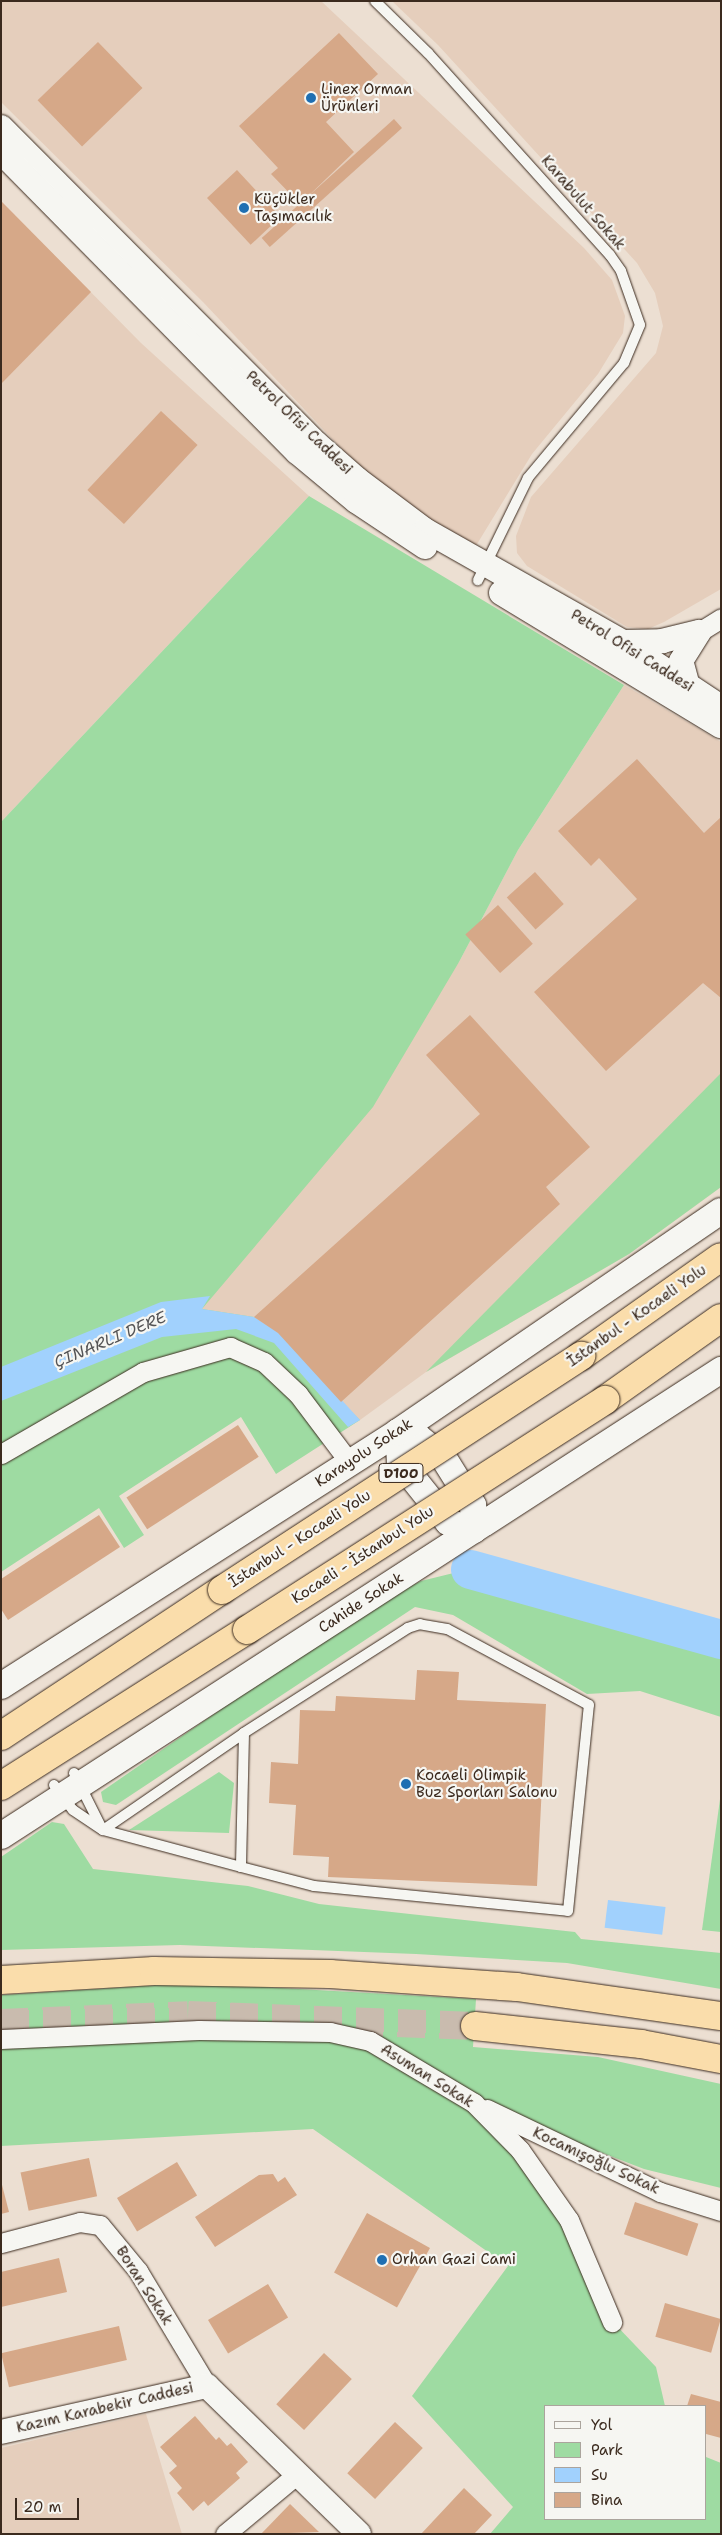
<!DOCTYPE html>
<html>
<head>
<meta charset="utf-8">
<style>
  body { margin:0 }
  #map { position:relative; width:722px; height:2535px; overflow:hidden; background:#ecdfd2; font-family:"Shantell Sans",sans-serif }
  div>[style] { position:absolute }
  .built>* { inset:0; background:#e5cebc }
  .green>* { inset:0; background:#9edba2 }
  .water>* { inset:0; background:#a1d1fd; transform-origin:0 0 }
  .river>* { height:39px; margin:-19.5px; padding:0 19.5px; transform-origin:19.5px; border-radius:19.5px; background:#a1d1fd }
  .building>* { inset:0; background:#d6a888; transform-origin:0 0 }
  .motorway-tunnel>* { height:28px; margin-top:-14px; transform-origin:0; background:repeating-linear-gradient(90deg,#c9bbae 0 28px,transparent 0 42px) }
  .roads { filter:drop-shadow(0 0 1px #3b2a1e) drop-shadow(0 0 1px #3b2a1e) }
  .service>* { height:10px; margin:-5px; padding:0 5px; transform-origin:5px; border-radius:5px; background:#f6f6f2 }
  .minor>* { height:19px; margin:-9.5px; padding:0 9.5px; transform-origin:9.5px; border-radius:9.5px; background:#f6f6f2 }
  .tertiary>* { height:24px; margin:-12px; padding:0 12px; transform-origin:12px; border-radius:12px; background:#f6f6f2 }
  .secondary>* { height:26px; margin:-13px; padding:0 13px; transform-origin:13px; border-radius:13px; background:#f6f6f2 }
  .trunk>* { height:28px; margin:-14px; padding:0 14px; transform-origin:14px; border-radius:14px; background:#faddab }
  .motorway>* { height:28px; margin:-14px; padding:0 14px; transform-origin:14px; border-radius:14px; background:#faddab }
  .bridges { filter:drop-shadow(0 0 1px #3b2a1e) drop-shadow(0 0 1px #3b2a1e) }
  .trunk-bridge>* { height:28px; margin:-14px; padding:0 14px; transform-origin:14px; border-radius:14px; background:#faddab }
  .dots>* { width:14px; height:14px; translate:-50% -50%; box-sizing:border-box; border:2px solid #f6f6f2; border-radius:50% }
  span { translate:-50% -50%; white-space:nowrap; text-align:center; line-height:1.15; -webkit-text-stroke:4.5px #f6f6f2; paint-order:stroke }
  .shield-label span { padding:1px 4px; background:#f6f6f2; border:1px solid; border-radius:4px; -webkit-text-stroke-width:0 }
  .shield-label { font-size:14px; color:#3b2a1e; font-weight:700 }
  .poi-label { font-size:15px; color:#3b2a1e }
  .left { translate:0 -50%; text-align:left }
  .street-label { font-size:15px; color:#3b2a1e }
  .water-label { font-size:16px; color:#545456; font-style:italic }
  .frame { position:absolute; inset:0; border:2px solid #3b2a1e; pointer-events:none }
  .legend { position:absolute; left:544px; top:2405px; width:162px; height:115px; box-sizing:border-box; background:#f6f6f2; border:1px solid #aba49d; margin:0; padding:6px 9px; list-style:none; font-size:15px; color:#3b2a1e }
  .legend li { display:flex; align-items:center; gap:10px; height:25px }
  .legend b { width:25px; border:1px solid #aba49d }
  .scale { position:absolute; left:15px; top:2498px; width:64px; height:22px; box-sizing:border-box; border:2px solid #3b2a1e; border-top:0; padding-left:6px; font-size:15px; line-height:18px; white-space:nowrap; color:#3b2a1e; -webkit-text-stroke:4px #f6f6f2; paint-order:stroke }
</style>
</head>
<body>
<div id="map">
  <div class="built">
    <div style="clip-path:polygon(1px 1px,321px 1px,584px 248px,612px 280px,625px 316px,623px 333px,598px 374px,532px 454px,474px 549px,439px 530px,354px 462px,203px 302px,1px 102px)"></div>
    <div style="clip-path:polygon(392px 1px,721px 1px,721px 589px,664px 622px,648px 629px,627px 627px,527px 566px,517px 553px,516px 536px,531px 497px,656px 353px,663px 326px,655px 293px,637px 263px,438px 45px)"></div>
    <div style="clip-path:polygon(1px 201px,141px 343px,309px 496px,1px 822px)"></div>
    <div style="clip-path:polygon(624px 685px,721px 742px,721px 1187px,629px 1254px,426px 1372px,360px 1420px,202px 1309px,459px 962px,518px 850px)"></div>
    <div style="clip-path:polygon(146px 2414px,182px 2534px,1px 2534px,1px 2448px)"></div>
  </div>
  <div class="green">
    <div style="clip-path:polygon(309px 496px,624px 685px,518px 850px,459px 962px,373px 1107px,202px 1309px,254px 1317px,360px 1420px,276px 1474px,241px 1417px,119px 1496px,144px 1535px,124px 1548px,99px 1508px,1px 1572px,1px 822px)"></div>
    <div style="clip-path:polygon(721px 1073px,721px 1187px,629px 1254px,426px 1372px)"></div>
    <div style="clip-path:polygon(470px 1569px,721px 1642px,721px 1717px,640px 1691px,587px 1694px,453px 1615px,415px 1607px,116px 1805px,103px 1802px,101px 1792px,366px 1609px,421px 1581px)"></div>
    <div style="clip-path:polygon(219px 1772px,234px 1783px,229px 1833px,129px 1830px)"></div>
    <div style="clip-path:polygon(721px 1792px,721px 1932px,702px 1930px)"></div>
    <div style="clip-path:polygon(52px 1822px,64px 1824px,93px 1869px,248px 1886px,319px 1904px,575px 1932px,581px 1939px,721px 1953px,721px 1989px,567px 1963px,416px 1954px,180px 1945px,1px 1950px,1px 1857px)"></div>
    <div style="clip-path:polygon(190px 1983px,476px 1999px,473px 2047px,598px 2057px,721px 2084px,721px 2188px,644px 2169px,476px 2104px,546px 2186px,613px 2322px,656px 2367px,665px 2406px,546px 2406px,546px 2519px,706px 2519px,706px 2457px,721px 2463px,721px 2534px,490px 2534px,513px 2507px,412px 2396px,508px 2266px,313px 2129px,1px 2146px,1px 1995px)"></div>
  </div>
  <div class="water">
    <div style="clip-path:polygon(210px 1296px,202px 1309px,254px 1317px,281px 1334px,360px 1420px,348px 1427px,274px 1343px,236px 1329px,162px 1337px,1px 1401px,1px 1367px,161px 1302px)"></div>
    <div style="left:608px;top:1900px;width:58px;height:28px;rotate:7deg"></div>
  </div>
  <div class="river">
    <div style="left:470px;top:1569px;width:261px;rotate:15.6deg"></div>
  </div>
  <div class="building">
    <div style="clip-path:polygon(339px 33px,378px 74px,326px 122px,354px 152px,300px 204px,271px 174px,278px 168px,239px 126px)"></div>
    <div style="left:98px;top:42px;width:64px;height:84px;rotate:46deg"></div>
    <div style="left:394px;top:119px;width:12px;height:178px;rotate:48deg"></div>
    <div style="left:237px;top:170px;width:64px;height:41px;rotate:47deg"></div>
    <div style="clip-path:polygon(1px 201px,91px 292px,1px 384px)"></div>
    <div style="left:161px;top:411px;width:50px;height:108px;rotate:43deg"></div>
    <div style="clip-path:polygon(637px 759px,704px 833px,721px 817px,721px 998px,703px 983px,606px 1071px,534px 992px,637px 899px,599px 858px,591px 866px,558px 831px)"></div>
    <div style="left:535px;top:872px;width:43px;height:38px;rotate:48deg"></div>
    <div style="left:498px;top:905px;width:52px;height:44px;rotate:48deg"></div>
    <div style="clip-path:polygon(470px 1015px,590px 1147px,546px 1187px,560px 1204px,341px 1402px,278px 1333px,254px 1317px,480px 1114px,426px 1055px)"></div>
    <div style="left:238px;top:1425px;width:38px;height:133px;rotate:57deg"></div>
    <div style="clip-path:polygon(99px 1515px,120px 1547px,8px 1620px,1px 1609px,1px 1579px)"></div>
    <div style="clip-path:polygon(417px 1670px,459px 1672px,457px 1700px,546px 1704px,537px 1886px,328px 1877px,329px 1857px,293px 1855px,296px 1805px,269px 1803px,271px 1762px,298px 1764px,300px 1710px,335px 1711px,336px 1696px,415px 1700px)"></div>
    <div style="left:89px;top:2158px;width:39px;height:70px;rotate:78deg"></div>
    <div style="left:177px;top:2162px;width:39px;height:70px;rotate:59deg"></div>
    <div style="clip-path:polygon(273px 2174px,278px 2182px,285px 2177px,297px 2195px,215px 2247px,195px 2217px,259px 2175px)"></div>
    <div style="clip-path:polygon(1px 2181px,9px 2212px,1px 2214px)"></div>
    <div style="left:635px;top:2202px;width:67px;height:34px;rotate:19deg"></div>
    <div style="left:367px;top:2213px;width:72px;height:68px;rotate:29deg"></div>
    <div style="clip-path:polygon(59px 2258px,67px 2292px,1px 2307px,1px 2272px)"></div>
    <div style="left:268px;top:2284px;width:39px;height:70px;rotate:59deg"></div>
    <div style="left:665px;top:2303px;width:58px;height:35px;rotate:16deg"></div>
    <div style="left:119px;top:2326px;width:35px;height:121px;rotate:77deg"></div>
    <div style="left:324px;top:2353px;width:38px;height:70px;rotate:43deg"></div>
    <div style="clip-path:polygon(691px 2394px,721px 2402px,721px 2438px,706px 2434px,706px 2406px,687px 2406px)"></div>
    <div style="clip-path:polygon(195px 2416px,216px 2440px,219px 2437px,227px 2446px,231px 2443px,248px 2462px,236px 2473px,240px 2478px,208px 2506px,204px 2501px,193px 2511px,177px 2493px,182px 2488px,169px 2473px,177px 2466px,160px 2447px)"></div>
    <div style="left:395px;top:2422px;width:38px;height:70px;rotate:43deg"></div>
    <div style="clip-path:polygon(464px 2488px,492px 2515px,474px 2534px,421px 2534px)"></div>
    <div style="clip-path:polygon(290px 2504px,319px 2532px,261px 2534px)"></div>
  </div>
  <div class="motorway-tunnel">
    <div style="left:1px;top:2023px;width:187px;rotate:-2.4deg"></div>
    <div style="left:188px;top:2015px;width:287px;rotate:2.2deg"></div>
  </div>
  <div class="roads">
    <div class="service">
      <div style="left:375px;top:1px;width:74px;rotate:44.5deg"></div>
      <div style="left:428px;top:53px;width:272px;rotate:48deg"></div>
      <div style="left:610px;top:255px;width:19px;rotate:55deg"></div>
      <div style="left:621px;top:271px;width:57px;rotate:70.6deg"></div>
      <div style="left:640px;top:325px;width:41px;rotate:112.8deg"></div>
      <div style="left:624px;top:363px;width:150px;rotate:129.9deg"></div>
      <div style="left:528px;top:478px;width:114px;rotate:116.1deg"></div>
      <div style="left:74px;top:1773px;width:63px;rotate:63.4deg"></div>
      <div style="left:54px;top:1785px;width:31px;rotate:53deg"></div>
      <div style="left:73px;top:1810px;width:36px;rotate:34deg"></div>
      <div style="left:103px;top:1830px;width:143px;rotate:15deg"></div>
      <div style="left:241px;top:1867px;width:75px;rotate:14.6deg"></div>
      <div style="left:314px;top:1886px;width:255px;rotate:5.6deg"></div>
      <div style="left:568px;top:1911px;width:207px;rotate:-84.2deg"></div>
      <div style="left:589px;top:1705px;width:161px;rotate:-151.8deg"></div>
      <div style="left:447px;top:1629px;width:27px;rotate:-170deg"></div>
      <div style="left:420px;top:1624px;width:13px;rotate:162deg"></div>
      <div style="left:408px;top:1628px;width:195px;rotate:147.4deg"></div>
      <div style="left:244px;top:1733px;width:134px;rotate:91.3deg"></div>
      <div style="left:103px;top:1830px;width:171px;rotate:-34.5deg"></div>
    </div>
    <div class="minor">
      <div style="left:699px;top:632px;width:26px;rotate:-32deg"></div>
      <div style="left:1px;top:1454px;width:164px;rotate:-30deg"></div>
      <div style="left:143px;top:1372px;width:91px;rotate:-16deg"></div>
      <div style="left:230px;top:1347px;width:37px;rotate:24deg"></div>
      <div style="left:264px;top:1362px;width:47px;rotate:43.3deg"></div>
      <div style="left:298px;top:1394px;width:86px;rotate:53deg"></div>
      <div style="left:1px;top:2039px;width:198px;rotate:-2.6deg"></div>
      <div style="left:199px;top:2030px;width:131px;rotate:0.9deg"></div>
      <div style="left:330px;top:2032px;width:41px;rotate:12.7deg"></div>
      <div style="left:370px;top:2041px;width:121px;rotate:30.8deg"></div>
      <div style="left:474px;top:2103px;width:66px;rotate:45.6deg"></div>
      <div style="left:520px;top:2150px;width:85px;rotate:55deg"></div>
      <div style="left:569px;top:2220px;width:111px;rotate:67.1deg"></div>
      <div style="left:487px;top:2109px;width:192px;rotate:25.6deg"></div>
      <div style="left:660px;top:2192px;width:64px;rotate:17.3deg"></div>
      <div style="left:1px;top:2243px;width:82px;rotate:-14.9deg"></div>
      <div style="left:80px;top:2222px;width:20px;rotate:9deg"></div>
      <div style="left:100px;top:2225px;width:60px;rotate:50.4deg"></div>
      <div style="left:138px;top:2271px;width:134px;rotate:59deg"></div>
      <div style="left:225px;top:2534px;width:92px;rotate:-39.7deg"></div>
    </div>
    <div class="tertiary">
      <div style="left:1px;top:127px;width:446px;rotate:45.1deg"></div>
      <div style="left:316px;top:443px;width:55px;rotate:41.3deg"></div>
      <div style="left:357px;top:479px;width:85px;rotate:36.9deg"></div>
      <div style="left:425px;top:530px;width:227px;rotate:29.5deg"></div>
      <div style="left:623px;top:642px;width:118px;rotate:33.6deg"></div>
      <div style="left:1px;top:152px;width:421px;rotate:45.4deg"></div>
      <div style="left:297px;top:452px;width:77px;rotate:39.7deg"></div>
      <div style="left:356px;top:501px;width:83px;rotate:33.7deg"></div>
      <div style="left:501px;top:593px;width:257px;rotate:31.2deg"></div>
      <div style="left:623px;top:642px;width:39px;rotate:-1deg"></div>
      <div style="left:662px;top:641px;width:38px;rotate:-14deg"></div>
      <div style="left:689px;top:690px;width:30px;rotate:-105deg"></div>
      <div style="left:681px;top:661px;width:34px;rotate:-58deg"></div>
      <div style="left:1px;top:2432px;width:211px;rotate:-12.6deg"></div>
      <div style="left:207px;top:2386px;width:212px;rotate:44.2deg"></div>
    </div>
    <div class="secondary">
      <div style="left:398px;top:1432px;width:21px;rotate:14deg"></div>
      <div style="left:418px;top:1437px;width:32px;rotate:39deg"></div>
      <div style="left:443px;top:1457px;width:57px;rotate:58deg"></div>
      <div style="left:473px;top:1505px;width:25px;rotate:88deg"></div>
      <div style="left:474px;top:1530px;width:27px;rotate:-163deg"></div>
      <div style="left:448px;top:1522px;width:77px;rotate:-128.7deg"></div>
      <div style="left:400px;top:1462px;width:30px;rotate:-94deg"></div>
      <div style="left:1px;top:1686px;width:471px;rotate:-32.6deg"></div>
      <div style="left:398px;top:1432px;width:391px;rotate:-34.4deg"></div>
      <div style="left:1px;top:1836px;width:858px;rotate:-32.91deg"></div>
    </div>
    <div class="trunk">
      <div style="left:581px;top:1356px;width:171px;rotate:-35.3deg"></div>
      <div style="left:605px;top:1400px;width:142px;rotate:-35.3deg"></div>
      <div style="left:1px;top:1736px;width:265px;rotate:-33.5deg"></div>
      <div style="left:1px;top:1786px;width:291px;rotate:-32.4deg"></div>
    </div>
    <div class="motorway">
      <div style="left:1px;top:1980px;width:153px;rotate:-3.4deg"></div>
      <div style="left:154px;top:1971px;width:176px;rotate:1deg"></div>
      <div style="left:330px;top:1974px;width:187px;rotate:4deg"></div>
      <div style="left:517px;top:1987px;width:206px;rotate:8.1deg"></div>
      <div style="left:475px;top:2026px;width:167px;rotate:6.2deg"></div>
      <div style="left:641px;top:2044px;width:81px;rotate:10.6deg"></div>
    </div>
  </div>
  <div class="bridges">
    <div class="trunk-bridge">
      <div style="left:222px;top:1590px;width:429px;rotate:-33.1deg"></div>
      <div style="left:247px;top:1630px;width:426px;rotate:-32.7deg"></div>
    </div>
  </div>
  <div class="dots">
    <div style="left:311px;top:98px;background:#1f6fb2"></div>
    <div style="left:244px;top:208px;background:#1f6fb2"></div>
    <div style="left:406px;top:1784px;background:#1f6fb2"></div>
    <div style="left:382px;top:2260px;background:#1f6fb2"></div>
  </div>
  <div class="shield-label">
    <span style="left:401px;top:1473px">D100</span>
  </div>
  <div class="poi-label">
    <span class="left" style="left:321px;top:98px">Linex Orman<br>Ürünleri</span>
    <span class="left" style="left:254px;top:208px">Küçükler<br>Taşımacılık</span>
    <span class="left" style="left:416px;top:1784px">Kocaeli Olimpik<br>Buz Sporları Salonu</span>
    <span class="left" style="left:392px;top:2260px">Orhan Gazi Cami</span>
  </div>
  <div class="street-label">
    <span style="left:583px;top:203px;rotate:49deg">Karabulut Sokak</span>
    <span style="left:299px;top:423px;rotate:44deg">Petrol Ofisi Caddesi</span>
    <span style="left:632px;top:651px;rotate:32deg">Petrol Ofisi Caddesi</span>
    <span style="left:637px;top:1316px;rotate:-35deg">İstanbul - Kocaeli Yolu</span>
    <span style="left:364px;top:1453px;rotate:-33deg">Karayolu Sokak</span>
    <span style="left:300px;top:1539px;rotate:-33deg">İstanbul - Kocaeli Yolu</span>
    <span style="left:363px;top:1555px;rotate:-33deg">Kocaeli - İstanbul Yolu</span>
    <span style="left:361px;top:1603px;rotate:-33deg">Cahide Sokak</span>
    <span style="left:427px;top:2076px;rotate:32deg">Asuman Sokak</span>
    <span style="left:596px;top:2161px;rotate:25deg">Kocamışoğlu Sokak</span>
    <span style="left:144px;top:2286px;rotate:57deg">Boran Sokak</span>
    <span style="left:105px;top:2408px;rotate:-13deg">Kazım Karabekir Caddesi</span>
  </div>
  <div class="water-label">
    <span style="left:110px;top:1340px;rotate:-23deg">ÇINARLI DERE</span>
  </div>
  <div class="frame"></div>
  <ul class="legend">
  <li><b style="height:6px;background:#f6f6f2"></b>Yol</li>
  <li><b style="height:14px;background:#9edba2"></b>Park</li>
  <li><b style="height:14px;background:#a1d1fd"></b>Su</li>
  <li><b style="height:14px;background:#d6a888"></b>Bina</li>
  </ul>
  <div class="scale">20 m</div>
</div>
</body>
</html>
